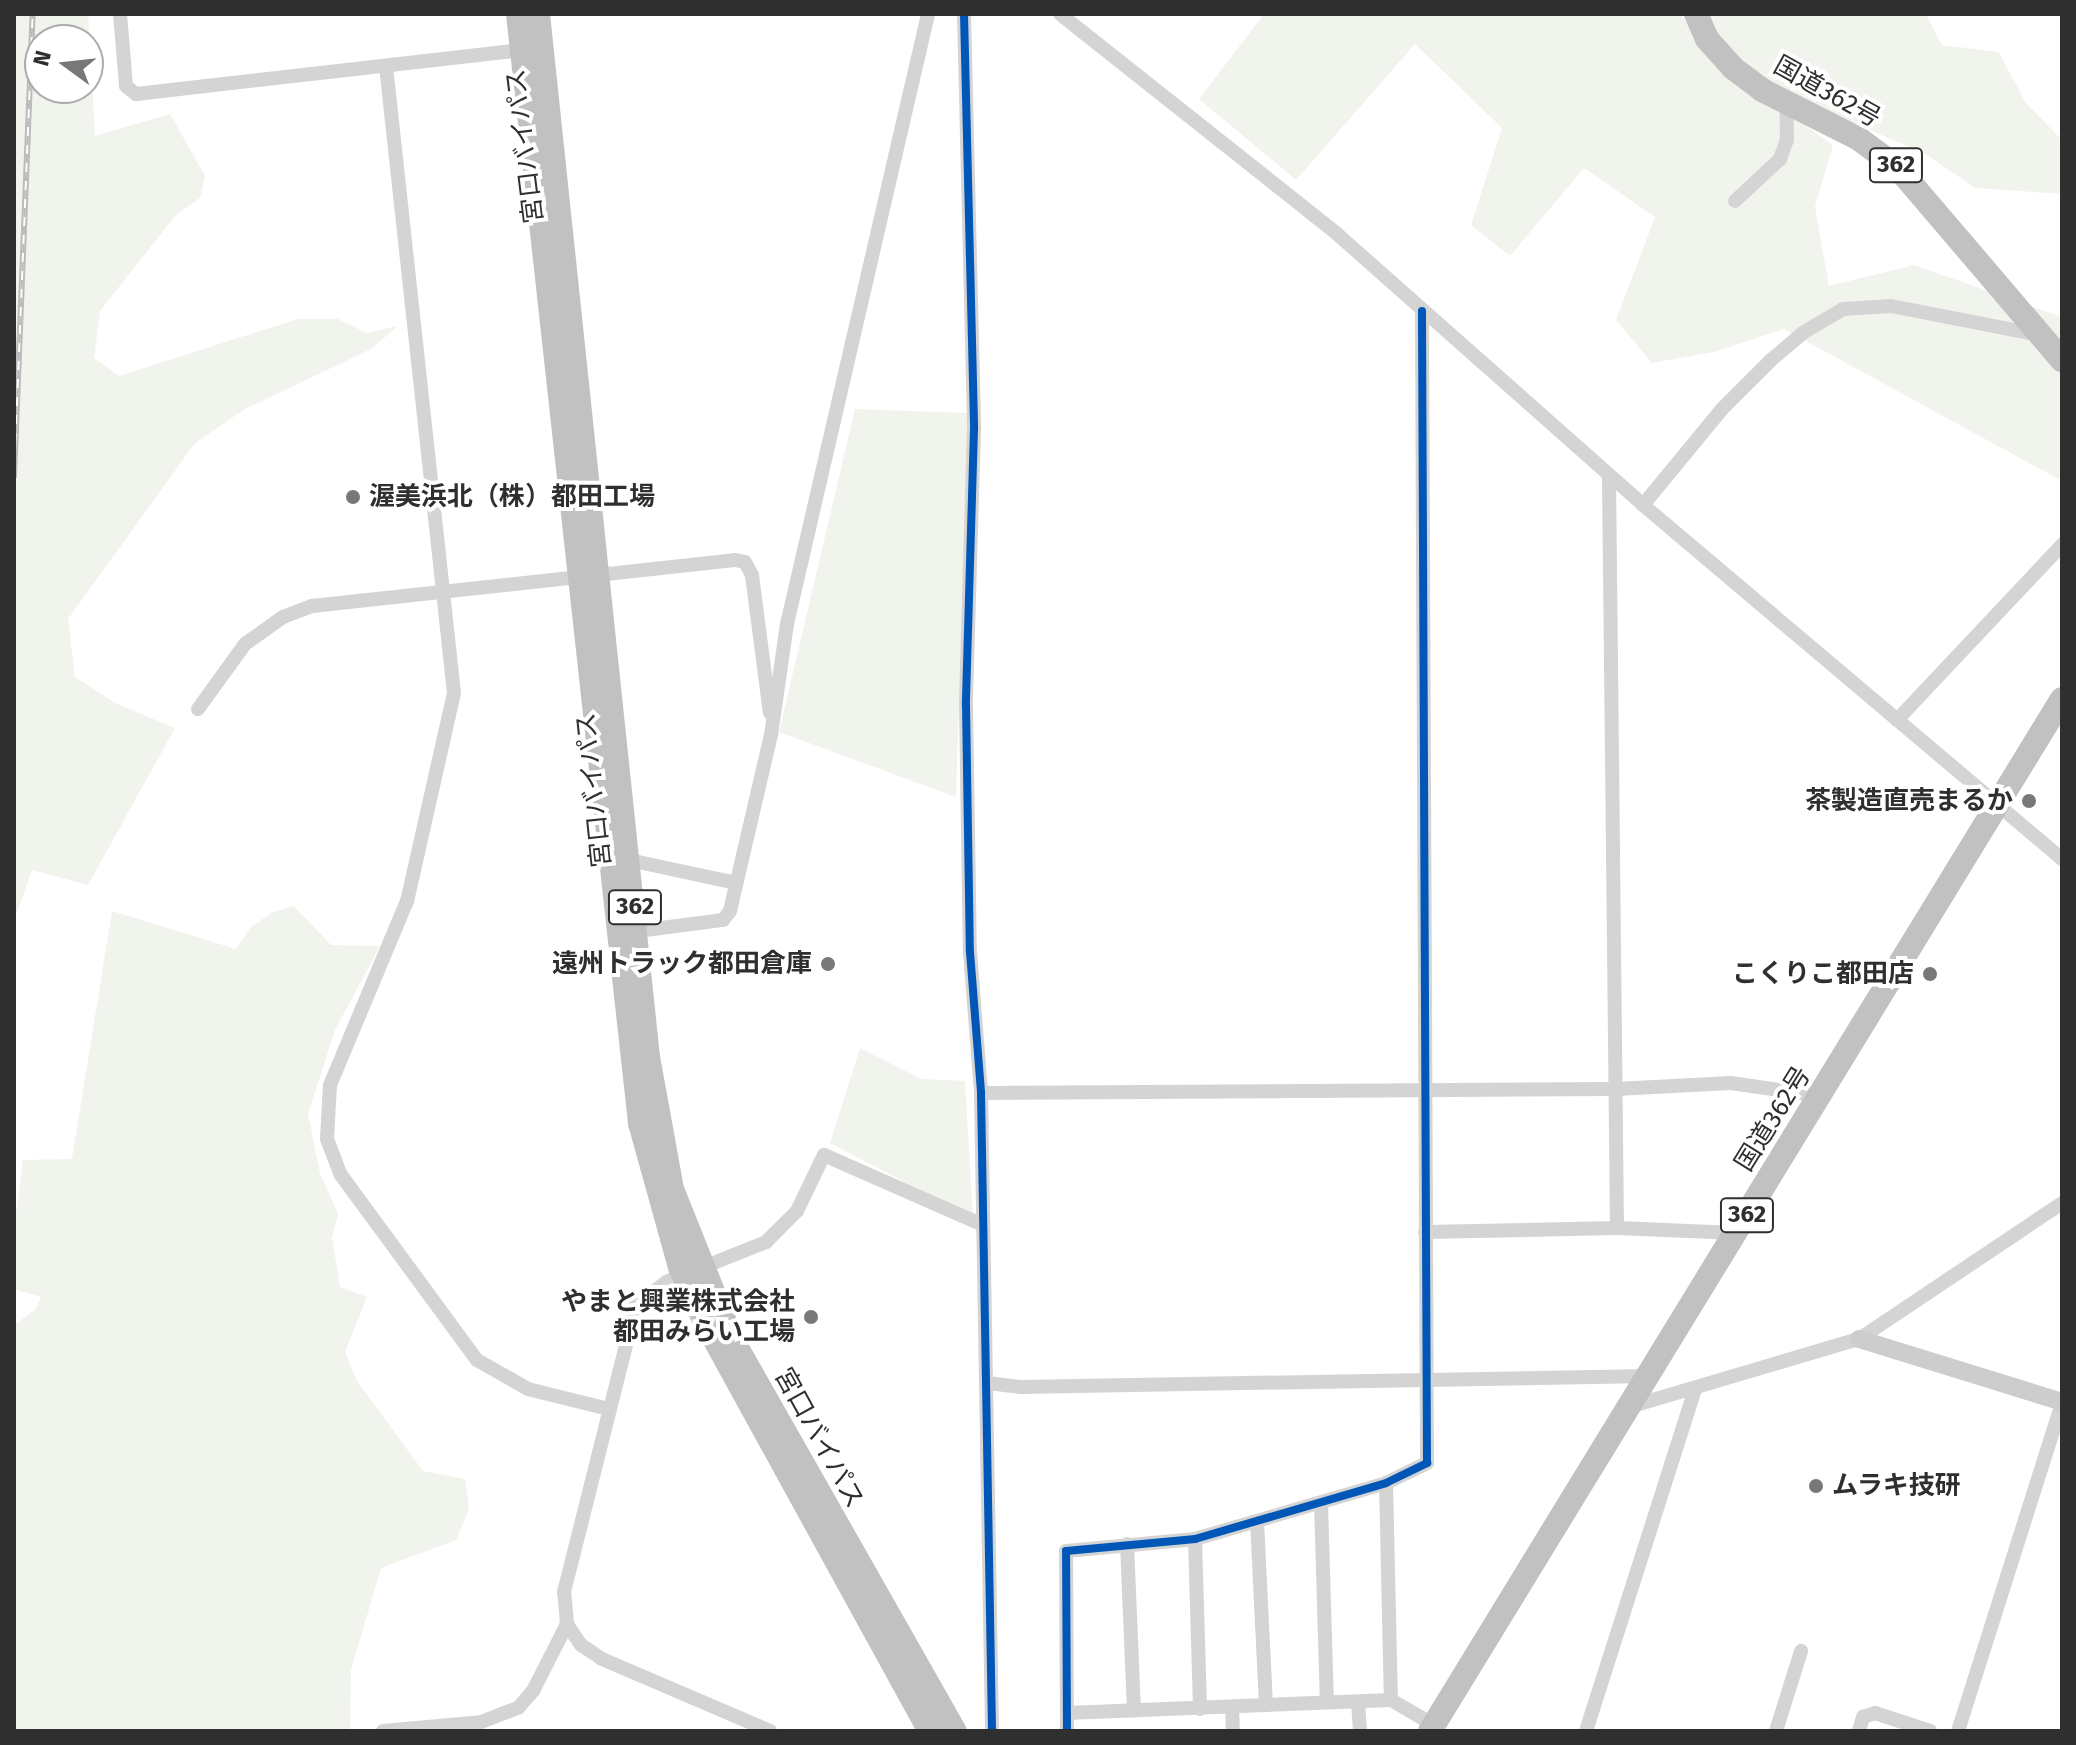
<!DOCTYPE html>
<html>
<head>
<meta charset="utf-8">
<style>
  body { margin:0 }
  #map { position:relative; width:2076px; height:1745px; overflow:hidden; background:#fff; font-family:"Fira Sans","Noto Sans JP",sans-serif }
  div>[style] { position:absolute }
  .green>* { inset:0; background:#f0f4ed }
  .street>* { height:14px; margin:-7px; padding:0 7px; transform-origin:7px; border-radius:7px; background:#d4d4d4 }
  .secondary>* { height:18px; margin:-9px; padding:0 9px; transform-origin:9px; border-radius:9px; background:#cdcdcd }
  .highway>* { height:24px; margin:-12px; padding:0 12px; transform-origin:12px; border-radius:12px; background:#c1c1c1 }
  .rail>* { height:6px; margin-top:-3px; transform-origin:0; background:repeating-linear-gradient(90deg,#fff 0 9px,#bbb 0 18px); box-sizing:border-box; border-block:2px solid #bbb }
  .cycleway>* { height:8px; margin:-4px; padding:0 4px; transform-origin:4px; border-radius:4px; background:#0057b8 }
  .dots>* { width:22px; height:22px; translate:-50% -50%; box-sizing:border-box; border:4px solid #fff; border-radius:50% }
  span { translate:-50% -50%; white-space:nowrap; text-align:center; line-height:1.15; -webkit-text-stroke:8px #fff; paint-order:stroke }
  .shield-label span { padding:2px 6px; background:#fff; border:2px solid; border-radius:6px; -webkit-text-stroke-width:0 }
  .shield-label { font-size:24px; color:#2f2f2f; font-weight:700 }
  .street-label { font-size:26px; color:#2f2f2f }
  .poi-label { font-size:26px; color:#2f2f2f; font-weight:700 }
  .left { translate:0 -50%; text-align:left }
  .right { translate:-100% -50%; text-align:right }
  .frame { position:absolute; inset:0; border:16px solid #2f2f2f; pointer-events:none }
  .north { position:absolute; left:24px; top:24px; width:80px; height:80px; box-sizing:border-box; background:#fff; border:2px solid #acacac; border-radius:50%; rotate:285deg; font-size:22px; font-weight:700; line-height:32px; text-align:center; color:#2f2f2f }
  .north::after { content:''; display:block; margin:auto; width:28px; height:36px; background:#787878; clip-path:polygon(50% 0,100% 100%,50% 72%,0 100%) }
</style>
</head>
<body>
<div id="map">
  <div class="green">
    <div style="clip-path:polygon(evenodd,14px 14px,88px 14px,95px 136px,170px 114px,205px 176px,200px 198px,175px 216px,100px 311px,94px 358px,119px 376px,298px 319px,338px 319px,367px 333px,398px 326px,371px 349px,245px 409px,195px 443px,68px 619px,75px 677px,117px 704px,175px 728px,88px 885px,32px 870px,14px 921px,14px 14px,88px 40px,88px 88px,40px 88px,40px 40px,88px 40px)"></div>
    <div style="clip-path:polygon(1264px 14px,1680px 14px,1715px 62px,1833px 145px,1815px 207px,1829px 286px,1914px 265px,2062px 317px,2062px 481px,1784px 329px,1714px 352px,1652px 363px,1616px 320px,1655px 217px,1584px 168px,1510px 256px,1471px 225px,1502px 128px,1415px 44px,1296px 180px,1199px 99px)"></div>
    <div style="clip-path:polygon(1710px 14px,1926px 14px,1942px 45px,1999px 52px,2025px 102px,2062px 140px,2062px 194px,1975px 188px,1927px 155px,1800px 99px,1744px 65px,1711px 29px)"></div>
    <div style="clip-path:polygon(855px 409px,968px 413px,956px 797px,779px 732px)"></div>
    <div style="clip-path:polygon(294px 906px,331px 945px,380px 946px,335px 1030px,308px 1114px,320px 1173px,338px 1214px,332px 1238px,340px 1287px,367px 1297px,345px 1352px,357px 1381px,423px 1471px,465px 1479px,469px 1509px,456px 1540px,381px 1568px,351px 1670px,350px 1731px,14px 1731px,14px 1325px,35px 1310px,41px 1297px,14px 1289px,14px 1229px,23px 1160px,72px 1159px,112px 911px,236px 949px,250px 928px,271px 913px)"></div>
    <div style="clip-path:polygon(860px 1048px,921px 1079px,965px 1081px,973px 1218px,830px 1143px)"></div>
  </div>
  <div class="street">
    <div style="left:120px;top:14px;width:72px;rotate:85.2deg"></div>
    <div style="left:126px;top:86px;width:13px;rotate:39deg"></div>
    <div style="left:136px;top:94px;width:388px;rotate:-6.5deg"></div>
    <div style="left:964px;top:14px;width:415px;rotate:88.6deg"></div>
    <div style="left:974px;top:429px;width:276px;rotate:91.7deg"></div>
    <div style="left:966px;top:705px;width:247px;rotate:89.1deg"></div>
    <div style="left:970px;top:952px;width:141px;rotate:85.5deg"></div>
    <div style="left:981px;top:1093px;width:638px;rotate:89.01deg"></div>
    <div style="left:1060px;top:14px;width:352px;rotate:38.4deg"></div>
    <div style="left:1336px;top:233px;width:410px;rotate:41.5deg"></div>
    <div style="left:1643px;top:505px;width:549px;rotate:40.19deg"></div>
    <div style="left:386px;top:66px;width:631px;rotate:83.81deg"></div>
    <div style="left:454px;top:693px;width:213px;rotate:102.7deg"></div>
    <div style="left:407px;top:901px;width:199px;rotate:112.7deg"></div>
    <div style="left:330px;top:1085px;width:54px;rotate:93.2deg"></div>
    <div style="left:327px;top:1139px;width:39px;rotate:69deg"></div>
    <div style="left:341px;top:1175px;width:230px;rotate:53.7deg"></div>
    <div style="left:477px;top:1360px;width:59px;rotate:29.6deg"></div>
    <div style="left:528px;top:1389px;width:83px;rotate:13.9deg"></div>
    <div style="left:1735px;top:201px;width:62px;rotate:-43deg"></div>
    <div style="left:1780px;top:159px;width:20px;rotate:-70deg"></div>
    <div style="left:1787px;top:140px;width:39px;rotate:-91deg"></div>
    <div style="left:1609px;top:476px;width:752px;rotate:89.39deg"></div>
    <div style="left:1643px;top:505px;width:124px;rotate:-50.5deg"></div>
    <div style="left:1722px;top:409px;width:69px;rotate:-45deg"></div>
    <div style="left:1771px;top:360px;width:43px;rotate:-40.3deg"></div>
    <div style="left:1804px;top:332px;width:45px;rotate:-30.5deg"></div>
    <div style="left:1843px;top:309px;width:48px;rotate:-3.6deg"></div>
    <div style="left:1891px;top:306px;width:152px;rotate:11deg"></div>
    <div style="left:198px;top:709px;width:80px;rotate:-54.1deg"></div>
    <div style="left:245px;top:644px;width:47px;rotate:-35.4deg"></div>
    <div style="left:283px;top:617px;width:31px;rotate:-21deg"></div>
    <div style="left:312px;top:606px;width:425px;rotate:-6.2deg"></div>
    <div style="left:735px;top:560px;width:10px;rotate:11deg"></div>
    <div style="left:745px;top:562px;width:15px;rotate:62deg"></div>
    <div style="left:752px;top:575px;width:139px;rotate:82.6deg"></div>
    <div style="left:1897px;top:720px;width:241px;rotate:-46.7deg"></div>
    <div style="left:629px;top:860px;width:109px;rotate:12.1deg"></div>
    <div style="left:638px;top:931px;width:86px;rotate:-7.4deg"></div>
    <div style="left:723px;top:920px;width:11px;rotate:-52deg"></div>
    <div style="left:730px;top:911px;width:181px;rotate:-76.9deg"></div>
    <div style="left:771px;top:735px;width:112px;rotate:-81.8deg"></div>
    <div style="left:787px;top:624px;width:626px;rotate:-76.98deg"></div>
    <div style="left:981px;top:1093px;width:635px;rotate:-0.36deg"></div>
    <div style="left:1616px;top:1089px;width:115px;rotate:-3deg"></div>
    <div style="left:1731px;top:1083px;width:90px;rotate:8.3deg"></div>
    <div style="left:1425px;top:1232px;width:192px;rotate:-1.2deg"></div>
    <div style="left:1617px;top:1228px;width:119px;rotate:2.4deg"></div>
    <div style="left:988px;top:1383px;width:33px;rotate:7deg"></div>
    <div style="left:1021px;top:1387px;width:629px;rotate:-1deg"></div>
    <div style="left:1629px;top:1407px;width:240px;rotate:-16.5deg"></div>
    <div style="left:1859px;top:1339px;width:244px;rotate:-33.8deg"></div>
    <div style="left:1386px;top:1483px;width:217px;rotate:88.7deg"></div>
    <div style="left:1321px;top:1503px;width:199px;rotate:88.3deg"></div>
    <div style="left:1257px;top:1521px;width:184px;rotate:87.2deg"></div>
    <div style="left:1195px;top:1539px;width:170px;rotate:88.3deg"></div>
    <div style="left:1127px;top:1544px;width:167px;rotate:87.6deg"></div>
    <div style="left:1358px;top:1702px;width:29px;rotate:86deg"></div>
    <div style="left:1232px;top:1707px;width:24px;rotate:88deg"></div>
    <div style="left:1067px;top:1713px;width:324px;rotate:-2.3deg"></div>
    <div style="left:1391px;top:1700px;width:50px;rotate:30.2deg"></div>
    <div style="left:383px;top:1731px;width:98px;rotate:-5.2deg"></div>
    <div style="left:481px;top:1722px;width:40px;rotate:-21deg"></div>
    <div style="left:518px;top:1708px;width:23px;rotate:-49deg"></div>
    <div style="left:533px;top:1691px;width:75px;rotate:-63.1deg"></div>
    <div style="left:770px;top:1731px;width:183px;rotate:-156.8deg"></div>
    <div style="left:602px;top:1659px;width:25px;rotate:-146deg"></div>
    <div style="left:581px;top:1645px;width:25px;rotate:-124deg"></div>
    <div style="left:567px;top:1624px;width:32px;rotate:-95deg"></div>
    <div style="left:564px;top:1592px;width:296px;rotate:-75.9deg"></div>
    <div style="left:636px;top:1305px;width:38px;rotate:-37deg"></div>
    <div style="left:666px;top:1282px;width:108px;rotate:-21.8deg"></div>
    <div style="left:766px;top:1242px;width:44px;rotate:-45deg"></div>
    <div style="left:797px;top:1211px;width:62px;rotate:-64.3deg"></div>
    <div style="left:824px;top:1155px;width:174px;rotate:23.8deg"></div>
    <div style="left:1067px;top:1731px;width:180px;rotate:-90.3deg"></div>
    <div style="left:1066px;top:1551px;width:130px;rotate:-5.3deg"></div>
    <div style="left:1195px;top:1539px;width:199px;rotate:-16.3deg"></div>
    <div style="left:1386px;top:1483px;width:46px;rotate:-26deg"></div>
    <div style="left:1427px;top:1463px;width:1152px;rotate:-90.25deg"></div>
    <div style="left:1586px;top:1731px;width:358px;rotate:-72.3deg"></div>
    <div style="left:1776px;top:1731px;width:84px;rotate:-72.6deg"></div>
    <div style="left:1859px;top:1731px;width:15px;rotate:-74deg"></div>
    <div style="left:1863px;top:1717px;width:13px;rotate:-18deg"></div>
    <div style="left:1875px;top:1713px;width:58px;rotate:18.1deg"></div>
    <div style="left:1958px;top:1731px;width:344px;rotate:-72.4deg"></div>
  </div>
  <div class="secondary">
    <div style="left:1859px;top:1339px;width:213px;rotate:17.2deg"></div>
  </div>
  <div class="highway">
    <div style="left:518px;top:14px;width:1116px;rotate:83.72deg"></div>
    <div style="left:640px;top:1123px;width:149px;rotate:74.5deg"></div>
    <div style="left:680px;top:1267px;width:60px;rotate:65.6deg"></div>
    <div style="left:705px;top:1322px;width:467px;rotate:61.2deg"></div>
    <div style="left:538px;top:14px;width:1049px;rotate:83.98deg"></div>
    <div style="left:648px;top:1057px;width:134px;rotate:79.7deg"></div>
    <div style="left:672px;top:1189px;width:162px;rotate:68.2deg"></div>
    <div style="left:732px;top:1339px;width:451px;rotate:60.4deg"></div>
    <div style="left:1696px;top:14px;width:27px;rotate:66deg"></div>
    <div style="left:1707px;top:39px;width:39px;rotate:48deg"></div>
    <div style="left:1733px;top:68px;width:36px;rotate:37deg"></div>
    <div style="left:1762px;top:90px;width:109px;rotate:26.8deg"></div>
    <div style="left:1859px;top:139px;width:47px;rotate:36.4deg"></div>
    <div style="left:1897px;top:167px;width:254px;rotate:49.5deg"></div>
    <div style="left:1430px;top:1731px;width:1210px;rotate:-58.52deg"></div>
  </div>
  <div class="rail">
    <div style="left:14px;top:478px;width:464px;rotate:-87.7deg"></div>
  </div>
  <div class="cycleway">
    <div style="left:964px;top:14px;width:415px;rotate:88.6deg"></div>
    <div style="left:974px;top:429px;width:276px;rotate:91.7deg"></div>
    <div style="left:966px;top:705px;width:247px;rotate:89.1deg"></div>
    <div style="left:970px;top:952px;width:141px;rotate:85.5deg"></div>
    <div style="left:981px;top:1093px;width:638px;rotate:89.01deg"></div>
    <div style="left:1067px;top:1731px;width:180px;rotate:-90.3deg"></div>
    <div style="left:1066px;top:1551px;width:130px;rotate:-5.3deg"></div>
    <div style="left:1195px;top:1539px;width:199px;rotate:-16.3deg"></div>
    <div style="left:1386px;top:1483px;width:46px;rotate:-26deg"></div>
    <div style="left:1427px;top:1463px;width:1152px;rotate:-90.25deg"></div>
  </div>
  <div class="dots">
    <div style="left:353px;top:497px;background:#787878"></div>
    <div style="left:2029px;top:801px;background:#787878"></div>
    <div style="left:828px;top:964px;background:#787878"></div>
    <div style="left:1930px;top:974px;background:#787878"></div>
    <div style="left:811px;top:1317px;background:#787878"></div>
    <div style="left:1816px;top:1486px;background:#787878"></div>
  </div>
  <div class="shield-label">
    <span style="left:1896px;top:165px">362</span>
    <span style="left:635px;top:907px">362</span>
    <span style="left:1747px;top:1215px">362</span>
  </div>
  <div class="street-label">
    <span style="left:1827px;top:92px;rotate:29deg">国道362号</span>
    <span style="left:525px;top:146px;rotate:-97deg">宮口バイパス</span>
    <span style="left:594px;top:790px;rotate:-96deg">宮口バイパス</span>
    <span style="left:1773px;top:1119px;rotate:-58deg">国道362号</span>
    <span style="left:819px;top:1438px;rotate:61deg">宮口バイパス</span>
  </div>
  <div class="poi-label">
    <span class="left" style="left:369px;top:497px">渥美浜北（株）都田工場</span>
    <span class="right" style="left:2013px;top:801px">茶製造直売まるか</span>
    <span class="right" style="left:812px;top:964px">遠州トラック都田倉庫</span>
    <span class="right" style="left:1914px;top:974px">こくりこ都田店</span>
    <span class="right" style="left:795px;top:1317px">やまと興業株式会社<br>都田みらい工場</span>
    <span class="left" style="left:1832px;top:1486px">ムラキ技研</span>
  </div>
  <div class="frame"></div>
  <div class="north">N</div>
</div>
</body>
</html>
